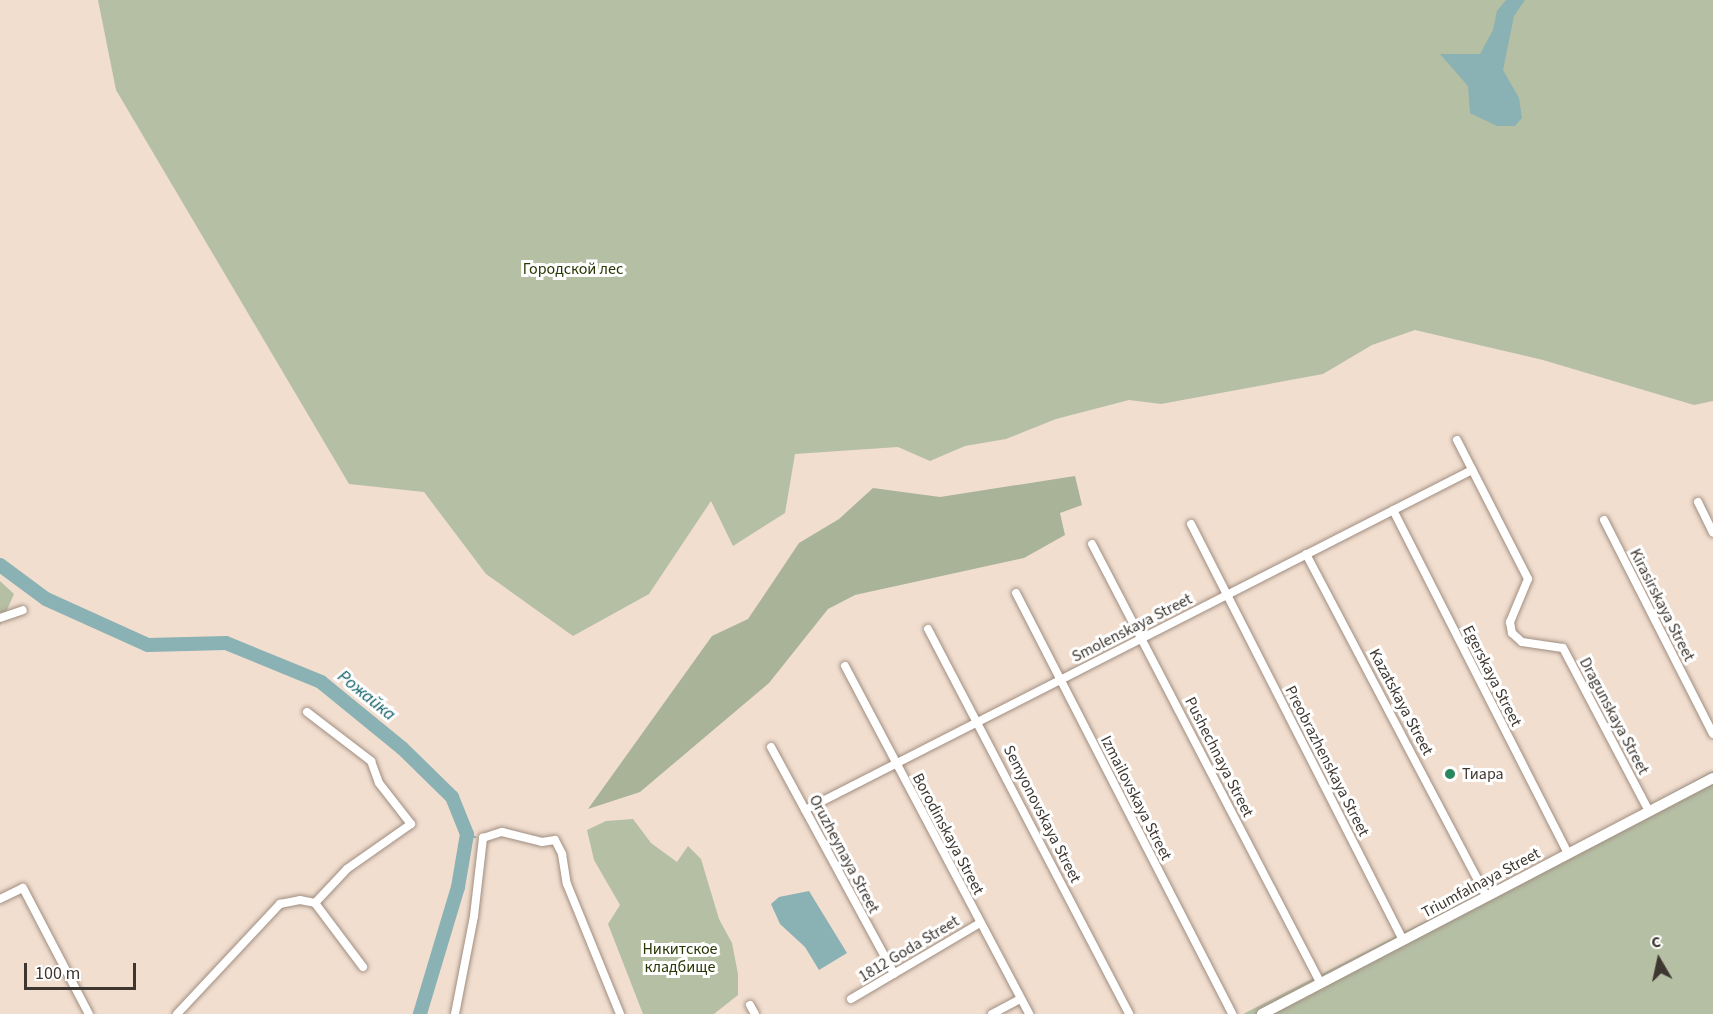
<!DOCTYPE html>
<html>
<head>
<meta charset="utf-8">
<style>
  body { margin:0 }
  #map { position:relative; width:1713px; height:1014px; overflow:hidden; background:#f1decf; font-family:"Source Sans 3",sans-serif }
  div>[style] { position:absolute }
  .green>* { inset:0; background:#b5bfa4 }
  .forest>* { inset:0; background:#a9b397 }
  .water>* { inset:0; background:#8ab1b4 }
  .stream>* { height:2px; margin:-1px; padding:0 1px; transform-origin:1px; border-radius:1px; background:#8ab1b4 }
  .river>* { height:14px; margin:-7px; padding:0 7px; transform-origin:7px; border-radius:7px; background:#8ab1b4 }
  .roads { filter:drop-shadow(0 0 2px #a08e81) drop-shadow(0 0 2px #a08e81) }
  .street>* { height:8px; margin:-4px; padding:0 4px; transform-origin:4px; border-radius:4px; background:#fff }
  .secondary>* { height:10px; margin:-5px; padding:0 5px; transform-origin:5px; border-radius:5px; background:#fff }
  .dots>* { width:16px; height:16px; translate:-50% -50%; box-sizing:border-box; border:3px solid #fff; border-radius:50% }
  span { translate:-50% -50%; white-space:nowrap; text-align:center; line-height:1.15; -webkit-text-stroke:6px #fff; paint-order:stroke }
  .park-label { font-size:16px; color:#2a3705 }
  .street-label { font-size:16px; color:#3e3731 }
  .poi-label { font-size:16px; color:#3e3731 }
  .left { translate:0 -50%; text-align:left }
  .water-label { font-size:18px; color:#116167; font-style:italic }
  .north { position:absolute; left:1629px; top:930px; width:60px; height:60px; -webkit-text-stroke:4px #fff; paint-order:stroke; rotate:351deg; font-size:16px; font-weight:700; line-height:24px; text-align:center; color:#3e3731 }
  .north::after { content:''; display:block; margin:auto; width:21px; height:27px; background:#3e3731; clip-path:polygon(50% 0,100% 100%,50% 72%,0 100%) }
  .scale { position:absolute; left:24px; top:963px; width:112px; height:27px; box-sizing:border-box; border:3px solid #3e3731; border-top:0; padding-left:8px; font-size:18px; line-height:21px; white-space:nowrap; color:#3e3731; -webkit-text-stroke:4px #fff; paint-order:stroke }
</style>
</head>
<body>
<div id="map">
  <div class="green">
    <div style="clip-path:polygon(98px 0,1713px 0,1713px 401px,1694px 405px,1543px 360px,1415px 330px,1372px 345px,1323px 374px,1161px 404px,1129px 400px,1056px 419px,1006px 439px,965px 446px,930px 461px,898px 447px,795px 454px,785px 513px,733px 546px,711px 501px,649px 594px,573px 636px,486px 574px,424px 492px,349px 484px,116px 90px)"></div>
    <div style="clip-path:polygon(0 581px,14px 594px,0 626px)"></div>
    <div style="clip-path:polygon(1713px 771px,1713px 1014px,1243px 1014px,1566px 850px)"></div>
    <div style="clip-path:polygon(633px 819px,651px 843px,677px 862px,688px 846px,701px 859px,719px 919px,732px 943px,738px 974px,738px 995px,714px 1014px,643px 1014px,608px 924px,620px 905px,594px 860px,587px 830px,606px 821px)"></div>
  </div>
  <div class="forest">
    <div style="clip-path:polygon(1075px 476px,1082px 505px,1060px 513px,1065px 535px,1024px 558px,855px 595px,828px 609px,769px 683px,640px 792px,588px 809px,712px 636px,748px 619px,799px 543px,839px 519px,873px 488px,940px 497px)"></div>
  </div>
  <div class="water">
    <div style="clip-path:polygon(1506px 0,1525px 0,1514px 16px,1503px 70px,1519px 98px,1522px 118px,1515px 126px,1497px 126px,1470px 113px,1468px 86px,1440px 54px,1480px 54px,1493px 30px,1497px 11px)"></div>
    <div style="clip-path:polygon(809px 891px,847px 953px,819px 970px,805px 947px,780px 924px,771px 904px,779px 897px)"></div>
  </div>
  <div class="stream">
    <div style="left:467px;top:834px;width:9px;rotate:21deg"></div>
  </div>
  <div class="river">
    <div style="left:0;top:565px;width:57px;rotate:36.5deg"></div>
    <div style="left:46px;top:599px;width:112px;rotate:24.3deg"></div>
    <div style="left:148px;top:645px;width:78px;rotate:-1.5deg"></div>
    <div style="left:226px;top:643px;width:103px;rotate:22.3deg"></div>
    <div style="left:321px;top:682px;width:104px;rotate:39.2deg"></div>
    <div style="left:402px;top:748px;width:70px;rotate:44.4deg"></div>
    <div style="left:452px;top:797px;width:40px;rotate:68deg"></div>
    <div style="left:467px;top:834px;width:54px;rotate:99.6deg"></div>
    <div style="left:458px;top:887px;width:133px;rotate:106.7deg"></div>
  </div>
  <div class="roads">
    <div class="street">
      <div style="left:1457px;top:440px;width:156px;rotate:62.9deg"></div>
      <div style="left:1528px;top:579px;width:47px;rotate:112.7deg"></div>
      <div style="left:1510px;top:622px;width:11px;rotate:80deg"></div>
      <div style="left:1512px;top:633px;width:13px;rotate:42deg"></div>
      <div style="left:1522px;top:642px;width:41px;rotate:8.3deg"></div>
      <div style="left:1563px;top:648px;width:184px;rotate:62.2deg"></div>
      <div style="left:1698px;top:502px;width:34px;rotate:64deg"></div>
      <div style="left:1393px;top:510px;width:386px;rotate:63deg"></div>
      <div style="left:1604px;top:520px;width:240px;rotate:63deg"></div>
      <div style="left:1191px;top:524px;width:467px;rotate:63deg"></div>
      <div style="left:1092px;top:544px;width:495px;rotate:62.5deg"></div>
      <div style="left:1306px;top:554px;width:386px;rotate:62.2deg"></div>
      <div style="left:1016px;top:593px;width:473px;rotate:62.8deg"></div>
      <div style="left:0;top:618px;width:24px;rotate:-19deg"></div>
      <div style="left:928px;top:629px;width:434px;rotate:62.4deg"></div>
      <div style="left:845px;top:666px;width:394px;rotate:62.1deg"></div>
      <div style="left:307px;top:712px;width:81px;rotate:37.4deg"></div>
      <div style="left:371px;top:761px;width:23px;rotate:70deg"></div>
      <div style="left:379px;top:783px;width:52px;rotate:52deg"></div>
      <div style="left:411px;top:824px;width:78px;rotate:144.9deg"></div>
      <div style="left:347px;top:869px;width:47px;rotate:133.3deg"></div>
      <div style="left:771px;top:747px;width:258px;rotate:61.5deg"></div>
      <div style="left:805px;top:810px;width:749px;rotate:-27.01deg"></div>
      <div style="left:0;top:899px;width:25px;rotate:-26deg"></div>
      <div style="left:23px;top:888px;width:142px;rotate:62.4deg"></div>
      <div style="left:851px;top:999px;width:150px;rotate:-30.5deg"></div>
      <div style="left:750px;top:1005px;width:10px;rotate:61deg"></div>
      <div style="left:177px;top:1014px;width:151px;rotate:-46.9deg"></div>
      <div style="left:280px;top:904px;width:20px;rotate:-11deg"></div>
      <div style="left:300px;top:900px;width:15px;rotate:11deg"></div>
      <div style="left:315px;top:903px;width:80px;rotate:53.1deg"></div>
      <div style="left:455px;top:1014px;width:100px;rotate:-79deg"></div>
      <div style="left:474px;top:916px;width:79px;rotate:-83.4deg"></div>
      <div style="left:483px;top:838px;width:20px;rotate:-18deg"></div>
      <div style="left:502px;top:832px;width:41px;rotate:14deg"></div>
      <div style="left:542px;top:842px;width:13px;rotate:-9deg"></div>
      <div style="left:555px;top:840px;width:16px;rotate:63deg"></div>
      <div style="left:562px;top:854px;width:30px;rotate:81deg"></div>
      <div style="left:567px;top:884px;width:140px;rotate:67.8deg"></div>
      <div style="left:992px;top:1014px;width:32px;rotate:-28deg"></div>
    </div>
    <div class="secondary">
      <div style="left:1262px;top:1014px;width:509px;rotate:-27.62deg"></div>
    </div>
  </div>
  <div class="dots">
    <div style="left:1450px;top:774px;background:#2a875d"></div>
  </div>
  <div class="park-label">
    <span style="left:573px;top:269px">Городской лес</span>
    <span style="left:680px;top:958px">Никитское<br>кладбище</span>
  </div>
  <div class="street-label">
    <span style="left:1662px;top:605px;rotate:63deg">Kirasirskaya Street</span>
    <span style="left:1132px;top:628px;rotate:-27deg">Smolenskaya Street</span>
    <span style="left:1492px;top:676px;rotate:63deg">Egerskaya Street</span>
    <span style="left:1401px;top:702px;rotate:62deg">Kazatskaya Street</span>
    <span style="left:1614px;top:716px;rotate:62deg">Dragunskaya Street</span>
    <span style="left:1219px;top:757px;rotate:63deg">Pushechnaya Street</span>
    <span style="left:1327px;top:761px;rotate:63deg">Preobrazhenskaya Street</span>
    <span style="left:1136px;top:798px;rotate:63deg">Izmailovskaya Street</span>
    <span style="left:1042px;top:814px;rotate:63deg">Semyonovskaya Street</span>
    <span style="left:948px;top:834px;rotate:62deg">Borodinskaya Street</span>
    <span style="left:844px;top:854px;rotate:62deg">Oruzheynaya Street</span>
    <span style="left:1481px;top:883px;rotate:-28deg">Triumfalnaya Street</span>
    <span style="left:909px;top:949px;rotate:-31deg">1812 Goda Street</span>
  </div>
  <div class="poi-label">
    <span class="left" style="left:1462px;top:774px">Тиара</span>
  </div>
  <div class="water-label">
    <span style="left:366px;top:696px;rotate:39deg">Рожайка</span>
  </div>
  <div class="north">С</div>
  <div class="scale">100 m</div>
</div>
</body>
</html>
